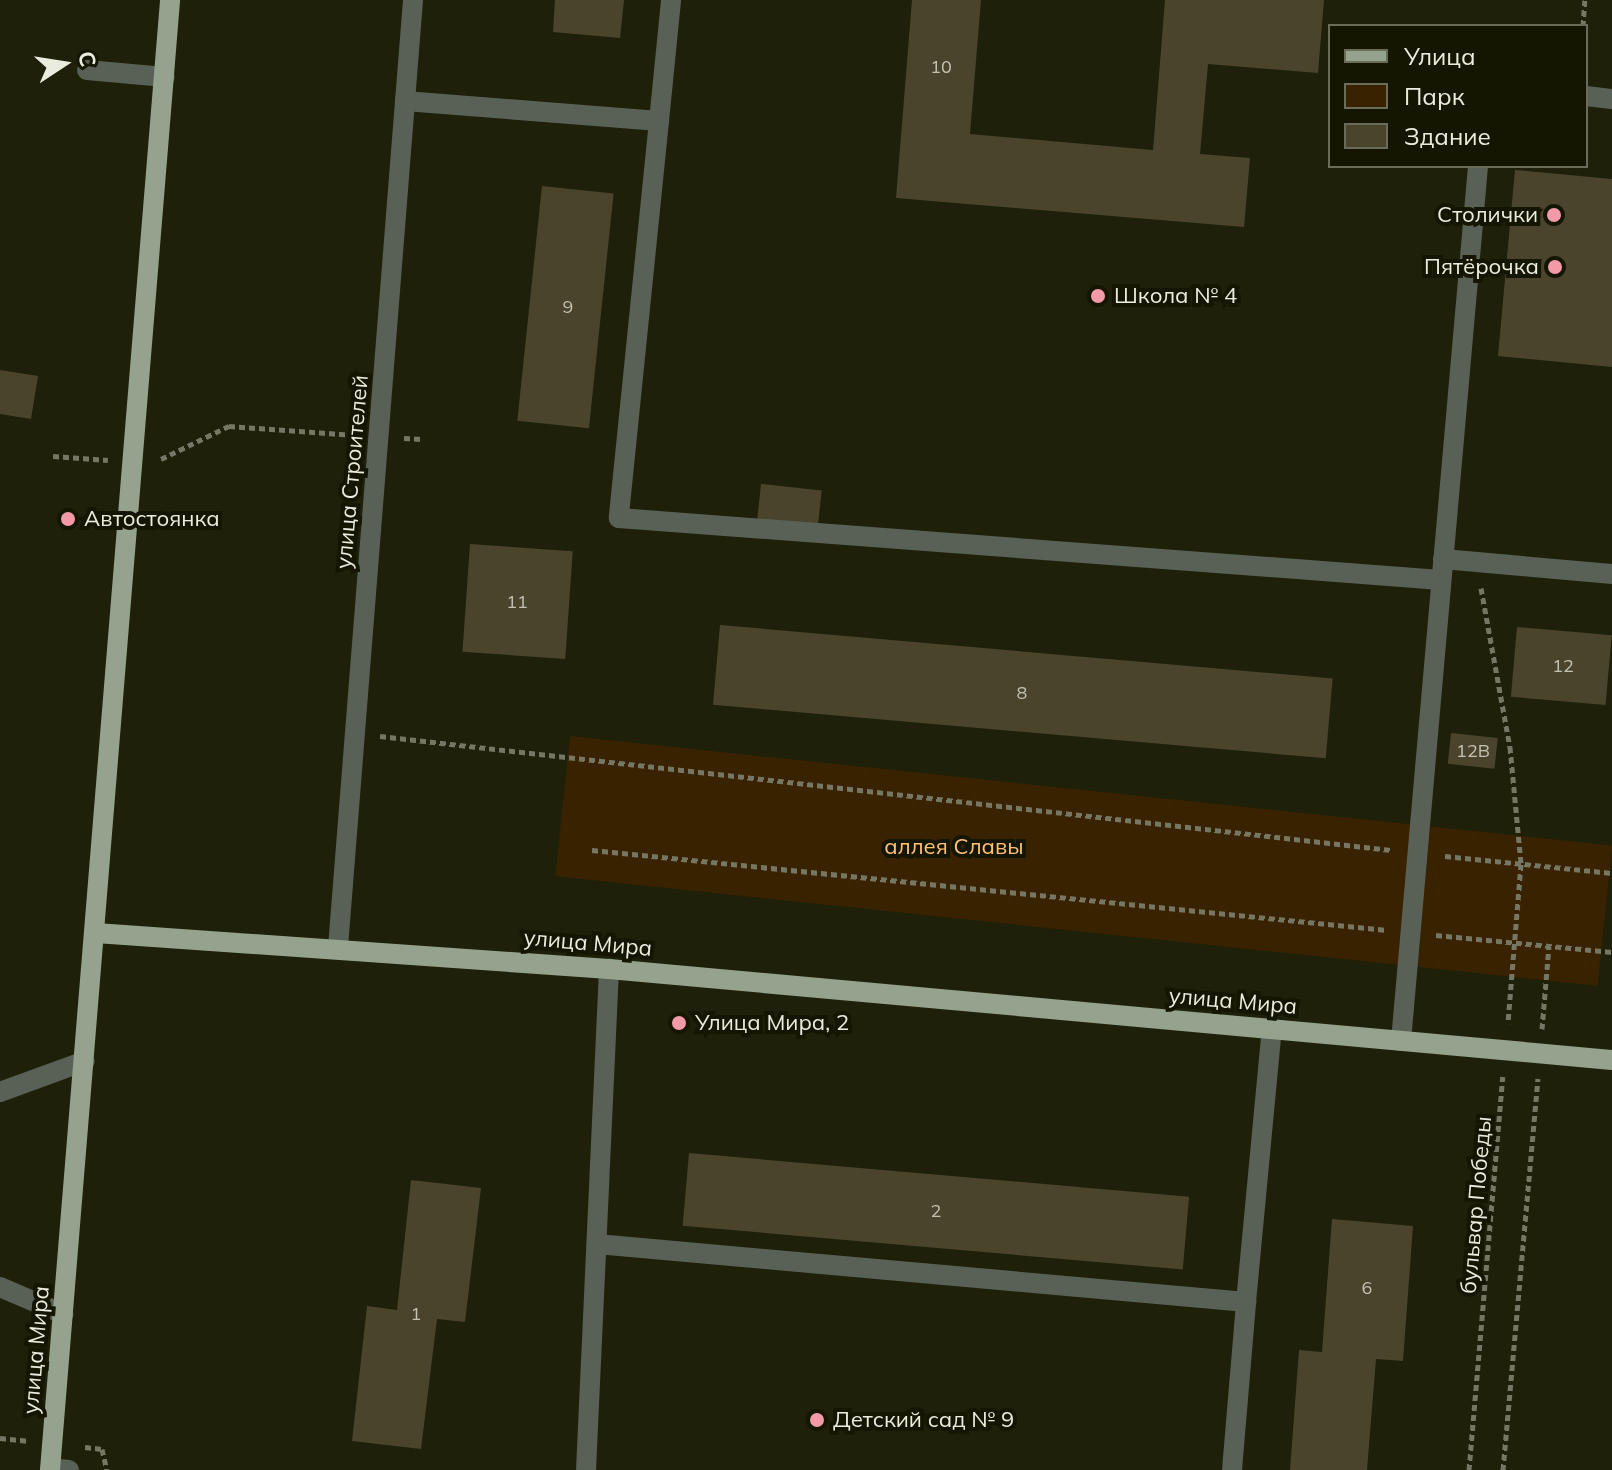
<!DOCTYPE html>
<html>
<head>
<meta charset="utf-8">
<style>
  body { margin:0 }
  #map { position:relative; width:1612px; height:1470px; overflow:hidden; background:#1e2009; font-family:Mulish,sans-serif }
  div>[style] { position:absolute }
  .green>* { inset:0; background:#392200; transform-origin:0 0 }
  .building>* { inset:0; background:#4b442c; transform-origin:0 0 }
  .path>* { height:5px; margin-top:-2.5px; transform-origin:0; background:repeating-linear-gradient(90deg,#757764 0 6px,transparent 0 10px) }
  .minor>* { height:20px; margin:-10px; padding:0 10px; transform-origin:10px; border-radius:10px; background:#596056 }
  .major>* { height:20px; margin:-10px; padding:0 10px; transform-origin:10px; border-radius:10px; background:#95a28e }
  .dots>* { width:22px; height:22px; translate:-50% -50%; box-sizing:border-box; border:4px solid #151602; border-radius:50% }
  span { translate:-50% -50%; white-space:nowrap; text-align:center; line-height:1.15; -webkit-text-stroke:8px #151602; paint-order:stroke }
  .number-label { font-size:18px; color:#c2c2b2 }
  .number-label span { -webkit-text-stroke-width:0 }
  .poi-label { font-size:22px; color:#eaecde }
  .right { translate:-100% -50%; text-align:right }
  .left { translate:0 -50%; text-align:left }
  .street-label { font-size:22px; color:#eaecde }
  .park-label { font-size:22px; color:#ffc274 }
  .legend { position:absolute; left:1328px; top:24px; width:260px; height:144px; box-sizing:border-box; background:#151602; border:2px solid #6a6c5a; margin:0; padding:10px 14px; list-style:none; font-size:24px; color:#eaecde }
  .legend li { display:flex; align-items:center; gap:16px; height:40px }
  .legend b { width:40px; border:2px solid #6a6c5a }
  .north { position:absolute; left:24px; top:24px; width:80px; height:80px; -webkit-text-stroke:6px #151602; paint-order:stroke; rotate:78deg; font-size:22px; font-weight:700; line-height:32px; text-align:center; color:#eaecde }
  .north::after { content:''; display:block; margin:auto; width:28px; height:36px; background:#eaecde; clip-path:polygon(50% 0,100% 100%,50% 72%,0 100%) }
</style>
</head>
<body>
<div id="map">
  <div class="green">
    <div style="left:570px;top:736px;width:1048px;height:141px;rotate:6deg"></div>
  </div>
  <div class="building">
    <div style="clip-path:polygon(555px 0,624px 0,620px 38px,553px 32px)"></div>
    <div style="clip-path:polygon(912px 0,981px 0,970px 134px,1153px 150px,1165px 0,1324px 0,1318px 73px,1208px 64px,1200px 154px,1250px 158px,1244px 227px,896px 198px)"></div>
    <div style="clip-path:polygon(1515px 170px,1612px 179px,1612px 367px,1498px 356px)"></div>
    <div style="left:542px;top:186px;width:72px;height:236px;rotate:6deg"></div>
    <div style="clip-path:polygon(0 370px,38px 376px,31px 419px,0 414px)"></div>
    <div style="left:761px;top:484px;width:61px;height:36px;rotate:6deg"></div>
    <div style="left:470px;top:544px;width:103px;height:108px;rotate:4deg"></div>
    <div style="left:720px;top:625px;width:615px;height:80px;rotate:5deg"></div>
    <div style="left:1517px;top:627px;width:95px;height:70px;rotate:5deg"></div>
    <div style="left:1451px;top:733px;width:47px;height:31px;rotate:6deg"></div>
    <div style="left:689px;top:1153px;width:502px;height:73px;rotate:5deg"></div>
    <div style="clip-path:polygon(411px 1180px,481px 1188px,465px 1322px,437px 1319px,421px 1449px,352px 1441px,367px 1306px,397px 1310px)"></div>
    <div style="clip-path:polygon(1332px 1219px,1413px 1226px,1403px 1361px,1376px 1359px,1367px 1470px,1290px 1470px,1299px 1350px,1322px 1352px)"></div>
  </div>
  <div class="path">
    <div style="left:1583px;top:26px;width:26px;rotate:-86deg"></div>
    <div style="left:404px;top:438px;width:18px;rotate:3deg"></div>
    <div style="left:53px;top:456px;width:55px;rotate:4.2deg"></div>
    <div style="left:161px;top:459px;width:76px;rotate:-25.9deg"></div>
    <div style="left:229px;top:426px;width:126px;rotate:4.1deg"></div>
    <div style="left:1481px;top:588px;width:162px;rotate:79.7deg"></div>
    <div style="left:1510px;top:747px;width:118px;rotate:84.6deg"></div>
    <div style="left:1521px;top:864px;width:160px;rotate:94.7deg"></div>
    <div style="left:380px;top:736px;width:1017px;rotate:6.43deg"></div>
    <div style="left:592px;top:850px;width:799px;rotate:5.75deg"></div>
    <div style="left:1445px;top:856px;width:168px;rotate:5.8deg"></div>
    <div style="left:1436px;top:935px;width:177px;rotate:5.5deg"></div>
    <div style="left:1542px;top:1029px;width:83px;rotate:-85.2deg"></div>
    <div style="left:0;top:1438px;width:27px;rotate:6deg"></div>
    <div style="left:85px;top:1447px;width:17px;rotate:7deg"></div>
    <div style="left:102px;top:1449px;width:22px;rotate:77deg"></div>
    <div style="left:1469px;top:1470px;width:395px;rotate:-85.1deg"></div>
    <div style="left:1503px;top:1470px;width:393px;rotate:-84.9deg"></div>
  </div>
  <div class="minor">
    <div style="left:87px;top:70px;width:78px;rotate:5.1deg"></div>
    <div style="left:1586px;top:96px;width:26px;rotate:7deg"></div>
    <div style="left:405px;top:101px;width:255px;rotate:4.5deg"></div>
    <div style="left:659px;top:121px;width:122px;rotate:-84.3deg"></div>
    <div style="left:659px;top:121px;width:399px;rotate:95.8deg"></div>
    <div style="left:619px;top:518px;width:824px;rotate:4.31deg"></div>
    <div style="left:1443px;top:559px;width:170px;rotate:5.1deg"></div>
    <div style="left:338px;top:947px;width:950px;rotate:-85.47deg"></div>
    <div style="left:1401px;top:1041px;width:878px;rotate:-84.97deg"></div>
    <div style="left:0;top:1092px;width:90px;rotate:-20deg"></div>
    <div style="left:597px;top:1244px;width:652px;rotate:5.11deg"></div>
    <div style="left:1246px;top:1302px;width:274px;rotate:-84.6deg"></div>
    <div style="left:0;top:1287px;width:69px;rotate:23.2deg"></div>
    <div style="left:50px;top:1468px;width:19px;rotate:6deg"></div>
    <div style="left:586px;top:1470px;width:502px;rotate:-87.37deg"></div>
    <div style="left:1232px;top:1470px;width:169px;rotate:-85.2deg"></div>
  </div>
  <div class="major">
    <div style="left:96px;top:933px;width:514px;rotate:4.01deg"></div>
    <div style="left:609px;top:969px;width:1007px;rotate:5.18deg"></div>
    <div style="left:50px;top:1470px;width:1475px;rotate:-85.33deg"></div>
  </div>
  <div class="dots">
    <div style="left:1554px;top:215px;background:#f39aa9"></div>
    <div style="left:1555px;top:267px;background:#f39aa9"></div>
    <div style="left:1098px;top:296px;background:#f39aa9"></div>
    <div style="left:68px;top:519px;background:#f39aa9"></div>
    <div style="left:679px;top:1023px;background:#f39aa9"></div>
    <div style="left:817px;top:1420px;background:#f39aa9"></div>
  </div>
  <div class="number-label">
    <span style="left:941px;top:67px">10</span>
    <span style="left:568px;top:307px">9</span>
    <span style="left:517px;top:602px">11</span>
    <span style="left:1563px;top:666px">12</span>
    <span style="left:1022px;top:693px">8</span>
    <span style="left:1473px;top:751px">12В</span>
    <span style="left:936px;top:1211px">2</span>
    <span style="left:1367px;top:1288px">6</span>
    <span style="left:416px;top:1314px">1</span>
  </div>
  <div class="poi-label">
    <span class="right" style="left:1538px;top:215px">Столички</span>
    <span class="right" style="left:1539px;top:267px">Пятёрочка</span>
    <span class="left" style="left:1114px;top:296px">Школа № 4</span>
    <span class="left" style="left:84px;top:519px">Автостоянка</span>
    <span class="left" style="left:695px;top:1023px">Улица Мира, 2</span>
    <span class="left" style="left:833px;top:1420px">Детский сад № 9</span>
  </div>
  <div class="street-label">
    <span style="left:352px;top:472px;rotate:-85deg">улица Строителей</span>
    <span style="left:588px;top:943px;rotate:5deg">улица Мира</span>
    <span style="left:1233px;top:1001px;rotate:5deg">улица Мира</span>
    <span style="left:1476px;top:1205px;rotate:-85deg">бульвар Победы</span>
    <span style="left:36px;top:1350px;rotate:-85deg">улица Мира</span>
  </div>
  <div class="park-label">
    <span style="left:954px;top:847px">аллея Славы</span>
  </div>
  <ul class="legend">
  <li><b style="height:10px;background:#95a28e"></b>Улица</li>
  <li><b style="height:22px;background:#392200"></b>Парк</li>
  <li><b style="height:22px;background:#4b442c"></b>Здание</li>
  </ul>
  <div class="north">С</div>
</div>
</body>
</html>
